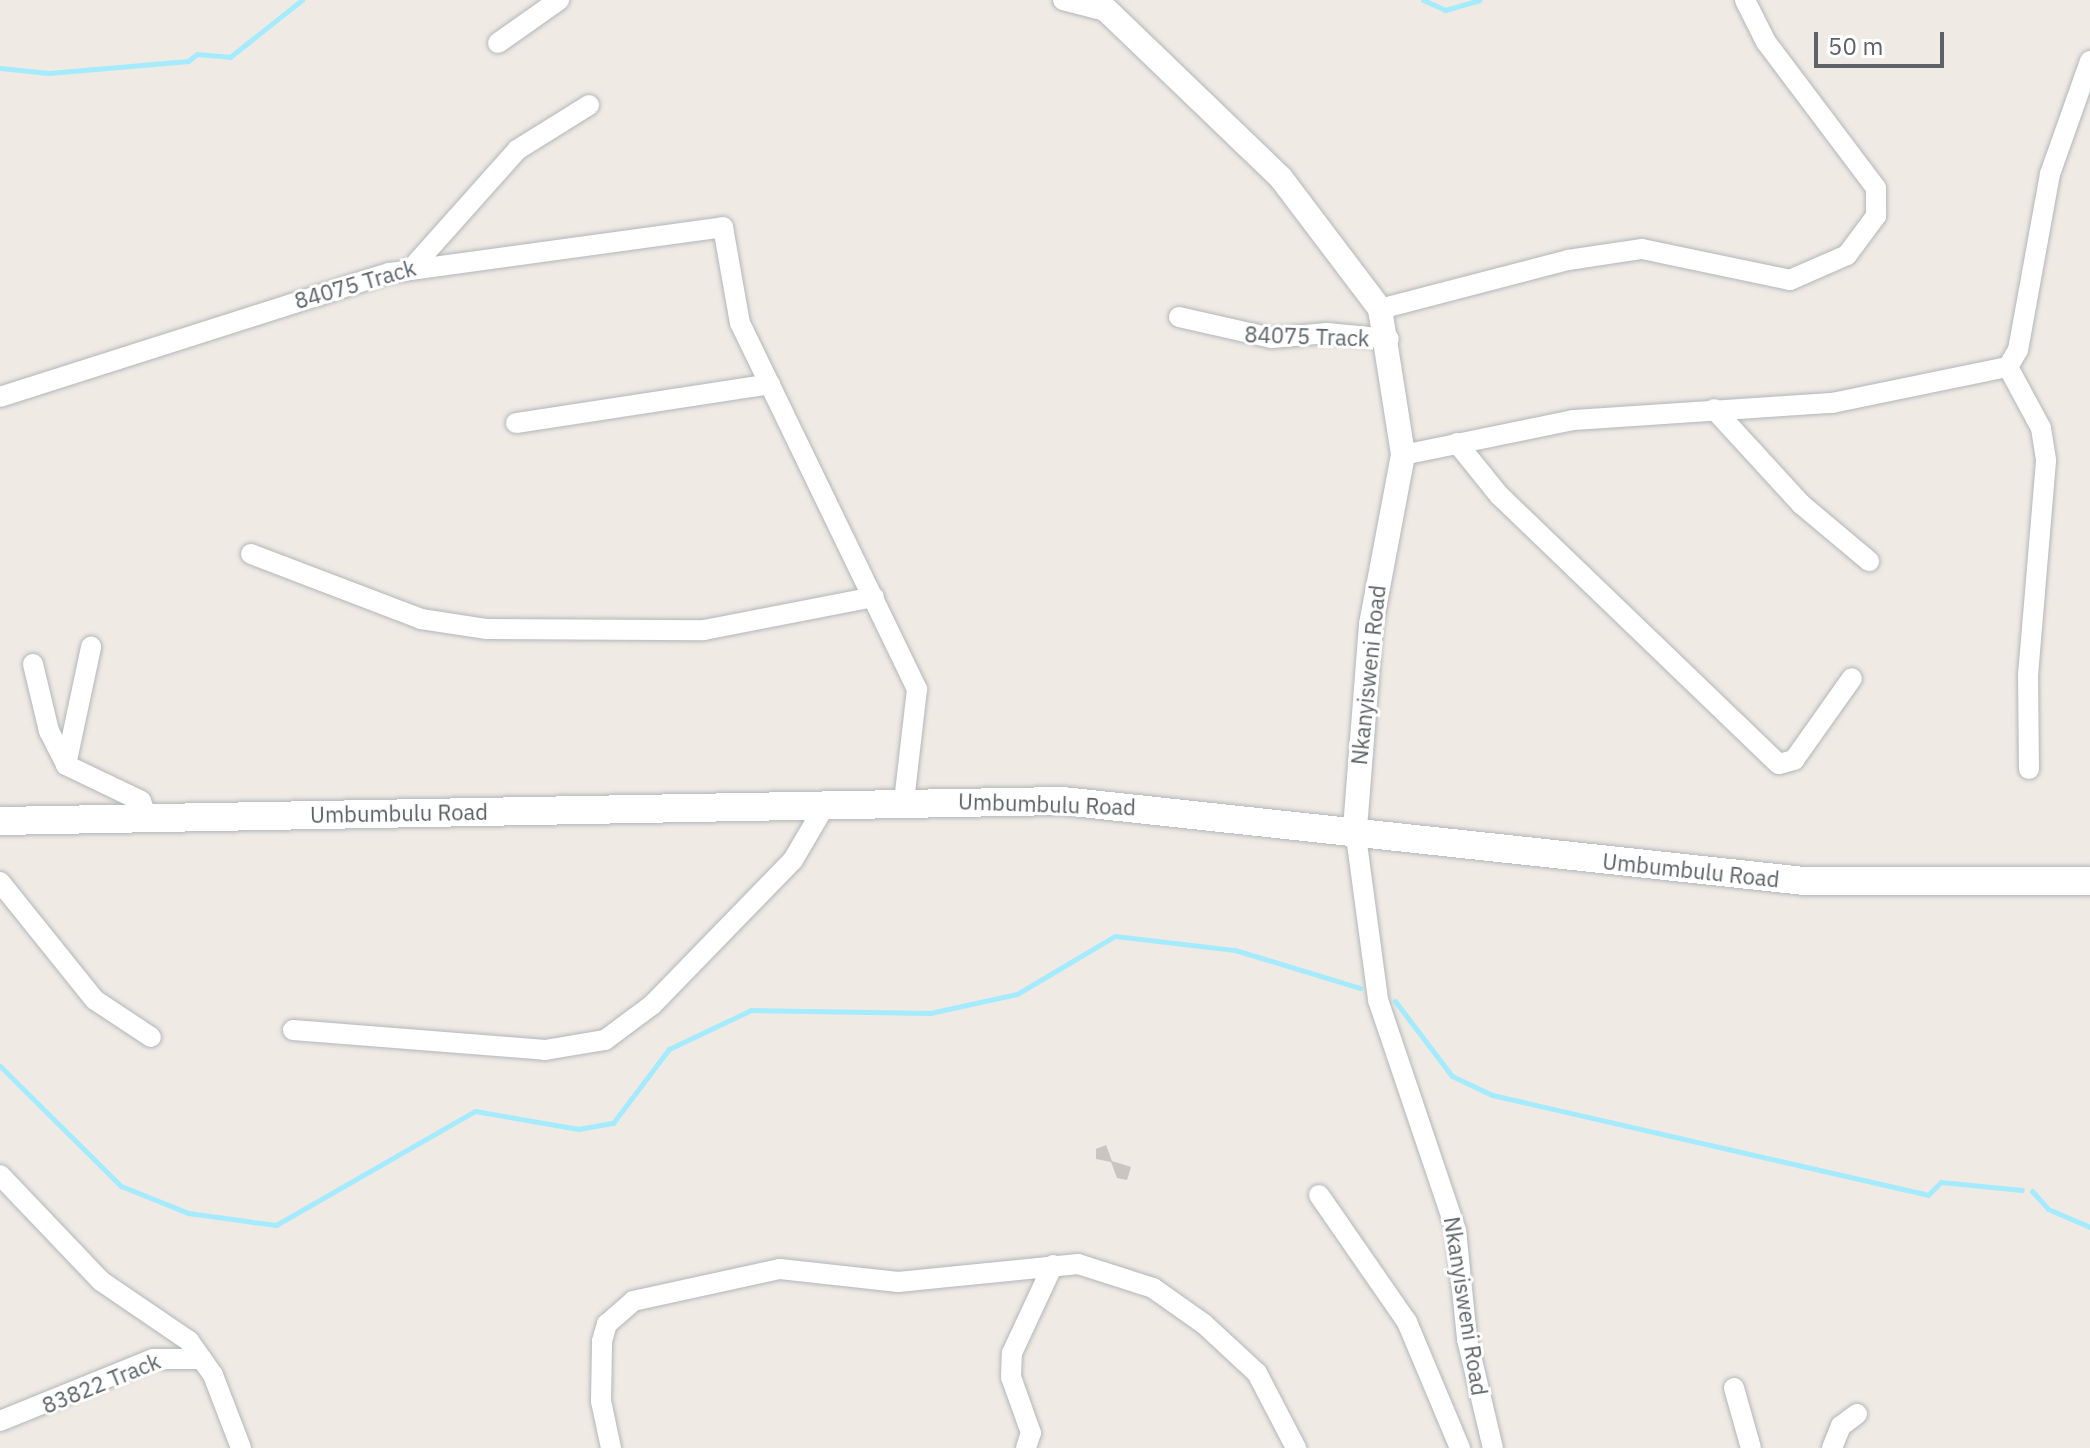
<!DOCTYPE html>
<html>
<head>
<meta charset="utf-8">
<style>
  body { margin:0 }
  #map { position:relative; width:2090px; height:1448px; overflow:hidden; background:#f0eae4; font-family:"IBM Plex Sans",sans-serif }
  div>[style] { position:absolute }
  .stream>* { height:5px; margin:-2.5px; padding:0 2.5px; transform-origin:2.5px; border-radius:2.5px; background:#a4ebff }
  .building>* { inset:0; background:#cbc5c1 }
  .roads { filter:drop-shadow(0 0 2px #b1b7ba) drop-shadow(0 0 2px #b1b7ba) }
  .minor>* { height:20px; margin:-10px; padding:0 10px; transform-origin:10px; border-radius:10px; background:#fff }
  .tertiary>* { height:24px; margin:-12px; padding:0 12px; transform-origin:12px; border-radius:12px; background:#fff }
  .secondary>* { height:28px; margin:-14px; padding:0 14px; transform-origin:14px; border-radius:14px; background:#fff }
  span { translate:-50% -50%; white-space:nowrap; text-align:center; line-height:1.15; -webkit-text-stroke:6px #fff; paint-order:stroke }
  .street-label { font-size:22px; color:#5c6266 }
  .scale { position:absolute; left:1814px; top:32px; width:130px; height:36px; box-sizing:border-box; border:4px solid #5c6266; border-top:0; padding-left:10px; font-size:24px; line-height:28px; white-space:nowrap; color:#5c6266; -webkit-text-stroke:6px #fff; paint-order:stroke }
</style>
</head>
<body>
<div id="map">
  <div class="stream">
    <div style="left:1423px;top:0;width:24px;rotate:24deg"></div>
    <div style="left:1445px;top:10px;width:36px;rotate:-16deg"></div>
    <div style="left:0;top:68px;width:49px;rotate:5.8deg"></div>
    <div style="left:49px;top:73px;width:140px;rotate:-4.9deg"></div>
    <div style="left:188px;top:61px;width:11px;rotate:-38deg"></div>
    <div style="left:197px;top:54px;width:33px;rotate:5deg"></div>
    <div style="left:230px;top:57px;width:92px;rotate:-38.4deg"></div>
    <div style="left:1395px;top:1001px;width:94px;rotate:52.8deg"></div>
    <div style="left:1452px;top:1076px;width:44px;rotate:25.4deg"></div>
    <div style="left:1492px;top:1095px;width:447px;rotate:12.9deg"></div>
    <div style="left:1928px;top:1195px;width:18px;rotate:-45deg"></div>
    <div style="left:1941px;top:1182px;width:81px;rotate:5.6deg"></div>
    <div style="left:0;top:1066px;width:170px;rotate:44.8deg"></div>
    <div style="left:121px;top:1186px;width:72px;rotate:21.9deg"></div>
    <div style="left:188px;top:1213px;width:89px;rotate:7.8deg"></div>
    <div style="left:276px;top:1225px;width:229px;rotate:-29.8deg"></div>
    <div style="left:475px;top:1111px;width:105px;rotate:9.9deg"></div>
    <div style="left:578px;top:1129px;width:36px;rotate:-10deg"></div>
    <div style="left:613px;top:1123px;width:93px;rotate:-52.9deg"></div>
    <div style="left:669px;top:1049px;width:91px;rotate:-25.4deg"></div>
    <div style="left:751px;top:1010px;width:179px;rotate:1deg"></div>
    <div style="left:930px;top:1013px;width:89px;rotate:-12.3deg"></div>
    <div style="left:1017px;top:994px;width:114px;rotate:-30.6deg"></div>
    <div style="left:1115px;top:936px;width:121px;rotate:6.7deg"></div>
    <div style="left:1235px;top:950px;width:131px;rotate:16.9deg"></div>
    <div style="left:2032px;top:1191px;width:24px;rotate:48deg"></div>
    <div style="left:2048px;top:1209px;width:46px;rotate:23.2deg"></div>
  </div>
  <div class="building">
    <div style="clip-path:polygon(1106px 1145px,1112px 1161px,1131px 1167px,1127px 1180px,1117px 1178px,1111px 1162px,1096px 1159px,1096px 1149px)"></div>
  </div>
  <div class="roads">
    <div class="minor">
      <div style="left:1063px;top:0;width:48px;rotate:14.6deg"></div>
      <div style="left:498px;top:43px;width:75px;rotate:-35.2deg"></div>
      <div style="left:412px;top:268px;width:158px;rotate:-48.3deg"></div>
      <div style="left:517px;top:150px;width:85px;rotate:-32deg"></div>
      <div style="left:1380px;top:309px;width:194px;rotate:-14.6deg"></div>
      <div style="left:1568px;top:260px;width:75px;rotate:-8.5deg"></div>
      <div style="left:1642px;top:249px;width:151px;rotate:11.8deg"></div>
      <div style="left:1790px;top:280px;width:62px;rotate:-23.7deg"></div>
      <div style="left:1847px;top:255px;width:49px;rotate:-53.4deg"></div>
      <div style="left:1876px;top:216px;width:28px;rotate:-90deg"></div>
      <div style="left:1876px;top:188px;width:183px;rotate:-127deg"></div>
      <div style="left:1766px;top:42px;width:47px;rotate:-116.6deg"></div>
      <div style="left:1179px;top:317px;width:95px;rotate:12.7deg"></div>
      <div style="left:1272px;top:338px;width:55px;rotate:-5.2deg"></div>
      <div style="left:1327px;top:333px;width:62px;rotate:5.5deg"></div>
      <div style="left:2008px;top:367px;width:69px;rotate:61.6deg"></div>
      <div style="left:2041px;top:428px;width:33px;rotate:81deg"></div>
      <div style="left:2046px;top:461px;width:214px;rotate:94.8deg"></div>
      <div style="left:2028px;top:674px;width:95px;rotate:89.4deg"></div>
      <div style="left:0;top:397px;width:408px;rotate:-17.7deg"></div>
      <div style="left:389px;top:273px;width:337px;rotate:-7.8deg"></div>
      <div style="left:723px;top:227px;width:97px;rotate:80deg"></div>
      <div style="left:740px;top:323px;width:407px;rotate:64.2deg"></div>
      <div style="left:917px;top:689px;width:114px;rotate:96.6deg"></div>
      <div style="left:1714px;top:409px;width:129px;rotate:47.5deg"></div>
      <div style="left:1801px;top:504px;width:89px;rotate:40deg"></div>
      <div style="left:516px;top:423px;width:257px;rotate:-8.7deg"></div>
      <div style="left:1457px;top:443px;width:67px;rotate:51.1deg"></div>
      <div style="left:1499px;top:495px;width:388px;rotate:43.9deg"></div>
      <div style="left:1779px;top:764px;width:16px;rotate:-15deg"></div>
      <div style="left:1794px;top:760px;width:100px;rotate:-54.7deg"></div>
      <div style="left:1403px;top:455px;width:174px;rotate:-11.6deg"></div>
      <div style="left:1573px;top:420px;width:260px;rotate:-3.8deg"></div>
      <div style="left:1832px;top:403px;width:180px;rotate:-11.6deg"></div>
      <div style="left:2008px;top:367px;width:20px;rotate:-60deg"></div>
      <div style="left:2018px;top:350px;width:179px;rotate:-79.7deg"></div>
      <div style="left:2050px;top:174px;width:120px;rotate:-70.5deg"></div>
      <div style="left:251px;top:554px;width:182px;rotate:20.9deg"></div>
      <div style="left:421px;top:619px;width:67px;rotate:8.6deg"></div>
      <div style="left:487px;top:629px;width:217px;rotate:0.3deg"></div>
      <div style="left:704px;top:630px;width:173px;rotate:-11deg"></div>
      <div style="left:33px;top:664px;width:69px;rotate:76.6deg"></div>
      <div style="left:49px;top:731px;width:38px;rotate:63deg"></div>
      <div style="left:66px;top:765px;width:83px;rotate:25.6deg"></div>
      <div style="left:141px;top:801px;width:18px;rotate:71deg"></div>
      <div style="left:66px;top:765px;width:121px;rotate:-78deg"></div>
      <div style="left:1355px;top:829px;width:173px;rotate:82.3deg"></div>
      <div style="left:1378px;top:1000px;width:243px;rotate:71.3deg"></div>
      <div style="left:1456px;top:1230px;width:110px;rotate:84.2deg"></div>
      <div style="left:1467px;top:1339px;width:112px;rotate:76.6deg"></div>
      <div style="left:0;top:882px;width:151px;rotate:51.2deg"></div>
      <div style="left:95px;top:1000px;width:67px;rotate:33.5deg"></div>
      <div style="left:293px;top:1030px;width:253px;rotate:4.5deg"></div>
      <div style="left:545px;top:1050px;width:61px;rotate:-9.5deg"></div>
      <div style="left:605px;top:1040px;width:59px;rotate:-36.7deg"></div>
      <div style="left:652px;top:1005px;width:202px;rotate:-45.8deg"></div>
      <div style="left:793px;top:860px;width:67px;rotate:-59.6deg"></div>
      <div style="left:0;top:1175px;width:146px;rotate:46.4deg"></div>
      <div style="left:101px;top:1281px;width:107px;rotate:34.3deg"></div>
      <div style="left:189px;top:1341px;width:42px;rotate:54.8deg"></div>
      <div style="left:213px;top:1375px;width:78px;rotate:69deg"></div>
      <div style="left:1319px;top:1195px;width:155px;rotate:55.3deg"></div>
      <div style="left:1407px;top:1322px;width:137px;rotate:67.2deg"></div>
      <div style="left:1734px;top:1388px;width:62px;rotate:74.2deg"></div>
      <div style="left:0;top:1421px;width:165px;rotate:-22.1deg"></div>
      <div style="left:153px;top:1359px;width:49px"></div>
      <div style="left:611px;top:1448px;width:48px;rotate:-102deg"></div>
      <div style="left:601px;top:1401px;width:60px;rotate:-89deg"></div>
      <div style="left:602px;top:1341px;width:18px;rotate:-74deg"></div>
      <div style="left:607px;top:1324px;width:35px;rotate:-41deg"></div>
      <div style="left:633px;top:1301px;width:150px;rotate:-12.3deg"></div>
      <div style="left:780px;top:1269px;width:119px;rotate:6.3deg"></div>
      <div style="left:898px;top:1282px;width:181px;rotate:-5.7deg"></div>
      <div style="left:1078px;top:1264px;width:79px;rotate:17.7deg"></div>
      <div style="left:1153px;top:1288px;width:62px;rotate:35.2deg"></div>
      <div style="left:1204px;top:1324px;width:72px;rotate:42.8deg"></div>
      <div style="left:1257px;top:1373px;width:85px;rotate:62.5deg"></div>
      <div style="left:1026px;top:1448px;width:16px;rotate:-72deg"></div>
      <div style="left:1031px;top:1433px;width:59px;rotate:-109.7deg"></div>
      <div style="left:1011px;top:1377px;width:24px;rotate:-88deg"></div>
      <div style="left:1012px;top:1353px;width:97px;rotate:-65deg"></div>
      <div style="left:1832px;top:1448px;width:24px;rotate:-68deg"></div>
      <div style="left:1841px;top:1426px;width:20px;rotate:-37deg"></div>
    </div>
    <div class="tertiary">
      <div style="left:1096px;top:0;width:257px;rotate:43.9deg"></div>
      <div style="left:1281px;top:178px;width:164px;rotate:52.9deg"></div>
      <div style="left:1380px;top:309px;width:148px;rotate:81deg"></div>
      <div style="left:1403px;top:455px;width:173px;rotate:100.7deg"></div>
      <div style="left:1371px;top:625px;width:205px;rotate:94.5deg"></div>
    </div>
    <div class="secondary">
      <div style="left:0;top:821px;width:1063px;rotate:-1.08deg"></div>
      <div style="left:1063px;top:801px;width:745px;rotate:6.16deg"></div>
      <div style="left:1804px;top:881px;width:286px"></div>
    </div>
  </div>
  <div class="street-label">
    <span style="left:355px;top:284px;rotate:-16deg">84075 Track</span>
    <span style="left:1307px;top:336px;rotate:2deg">84075 Track</span>
    <span style="left:1368px;top:675px;rotate:-84deg">Nkanyisweni Road</span>
    <span style="left:1047px;top:804px;rotate:2deg">Umbumbulu Road</span>
    <span style="left:399px;top:813px;rotate:-1deg">Umbumbulu Road</span>
    <span style="left:1691px;top:870px;rotate:6deg">Umbumbulu Road</span>
    <span style="left:1466px;top:1306px;rotate:81deg">Nkanyisweni Road</span>
    <span style="left:101px;top:1383px;rotate:-22deg">83822 Track</span>
  </div>
  <div class="scale">50 m</div>
</div>
</body>
</html>
